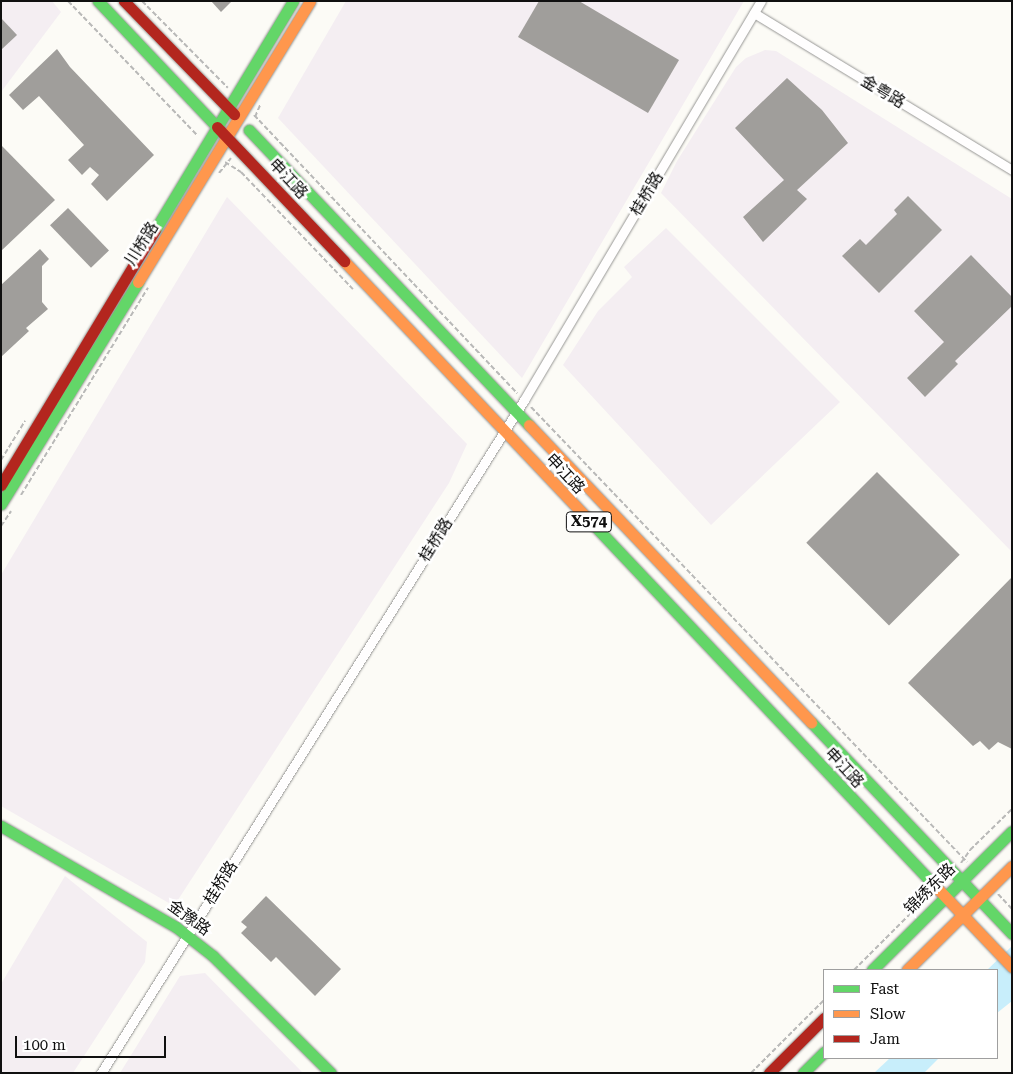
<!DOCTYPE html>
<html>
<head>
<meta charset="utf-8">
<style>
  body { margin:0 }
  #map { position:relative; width:1013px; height:1074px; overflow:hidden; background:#fcfbf6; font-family:"Roboto Serif","Noto Sans SC",serif }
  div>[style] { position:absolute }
  .industrial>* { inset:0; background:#f4eef2 }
  .water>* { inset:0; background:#c8eefb }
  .building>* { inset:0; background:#a09e9b; transform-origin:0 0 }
  .path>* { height:2px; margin-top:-1px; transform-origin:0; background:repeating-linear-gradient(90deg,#b9b9b8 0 5px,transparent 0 7.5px) }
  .roads { filter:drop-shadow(0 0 1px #969694) drop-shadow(0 0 1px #969694) }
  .street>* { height:9px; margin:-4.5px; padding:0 4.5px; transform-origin:4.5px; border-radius:4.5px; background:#fffefe }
  .fast>* { height:11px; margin:-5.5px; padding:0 5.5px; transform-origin:5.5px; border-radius:5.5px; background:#63d668 }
  .slow>* { height:11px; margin:-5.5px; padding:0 5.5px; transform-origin:5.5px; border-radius:5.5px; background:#ff974d }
  .jam>* { height:11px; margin:-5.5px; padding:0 5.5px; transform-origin:5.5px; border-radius:5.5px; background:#b3261e }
  span { translate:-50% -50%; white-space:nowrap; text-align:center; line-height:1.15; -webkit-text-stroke:5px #fff; paint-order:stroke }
  .shield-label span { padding:1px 4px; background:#fff; border:1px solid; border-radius:4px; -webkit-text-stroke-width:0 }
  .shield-label { font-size:15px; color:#101010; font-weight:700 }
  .street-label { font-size:16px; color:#101010 }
  .frame { position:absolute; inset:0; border:2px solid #101010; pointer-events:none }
  .legend { position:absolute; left:823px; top:969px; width:175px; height:90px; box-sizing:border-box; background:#fff; border:1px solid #9f9f9f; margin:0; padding:6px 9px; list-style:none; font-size:15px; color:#101010 }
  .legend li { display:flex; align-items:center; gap:10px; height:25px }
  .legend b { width:25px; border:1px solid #9f9f9f }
  .scale { position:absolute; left:15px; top:1036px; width:151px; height:22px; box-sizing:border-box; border:2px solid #101010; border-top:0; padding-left:6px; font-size:15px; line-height:18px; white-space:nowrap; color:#101010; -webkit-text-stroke:4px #fff; paint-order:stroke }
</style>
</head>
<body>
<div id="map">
  <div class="industrial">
    <div style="clip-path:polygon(1px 1px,52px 1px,61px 12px,1px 92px)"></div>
    <div style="clip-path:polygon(346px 1px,744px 1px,522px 378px,278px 118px)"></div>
    <div style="clip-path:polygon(765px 50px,776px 51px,1012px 199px,1012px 552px,661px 193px,677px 161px,736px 67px,746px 58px)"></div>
    <div style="clip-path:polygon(227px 197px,467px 444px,449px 483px,174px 906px,1px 806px,1px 575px)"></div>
    <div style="clip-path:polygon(666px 228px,840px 402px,711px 525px,563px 365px,598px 311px,632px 277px,624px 267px)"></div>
    <div style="clip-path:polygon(65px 876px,147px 942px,145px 962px,73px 1073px,1px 1073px,1px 984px)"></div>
    <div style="clip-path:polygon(205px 973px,303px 1073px,120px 1073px,180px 976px)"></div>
  </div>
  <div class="water">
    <div style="clip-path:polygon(1012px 946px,1012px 1001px,997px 1013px,997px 970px,987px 970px)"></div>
    <div style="clip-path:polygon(890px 1058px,939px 1058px,924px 1073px,874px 1073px)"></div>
  </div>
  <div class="building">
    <div style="clip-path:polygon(211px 1px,232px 1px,221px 12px)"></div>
    <div style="clip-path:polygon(539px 1px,579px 1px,679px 60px,648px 113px,518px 37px)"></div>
    <div style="clip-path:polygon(1px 18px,17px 35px,1px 50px)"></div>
    <div style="clip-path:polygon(57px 49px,70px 67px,154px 155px,107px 201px,91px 184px,99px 175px,90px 167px,82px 175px,68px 160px,84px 145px,39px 96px,23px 110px,9px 95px)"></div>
    <div style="clip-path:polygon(787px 78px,822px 110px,848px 143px,797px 190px,807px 199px,763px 242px,743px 217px,784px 180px,735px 128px)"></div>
    <div style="clip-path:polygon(1px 145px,55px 200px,1px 251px)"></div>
    <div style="clip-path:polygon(908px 196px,942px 230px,879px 293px,842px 256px,860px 239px,866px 245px,897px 214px,894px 210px)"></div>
    <div style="left:68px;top:208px;width:59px;height:25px;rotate:46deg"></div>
    <div style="clip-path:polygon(40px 249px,49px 259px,42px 266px,42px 302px,48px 309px,26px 328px,29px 331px,1px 357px,1px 285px)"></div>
    <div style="clip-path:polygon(971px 255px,1012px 297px,1012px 306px,955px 361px,958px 364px,925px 397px,907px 378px,944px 342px,914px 311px)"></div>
    <div style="left:877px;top:472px;width:117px;height:100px;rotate:45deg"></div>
    <div style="clip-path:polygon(1012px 577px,1012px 749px,998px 742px,989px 750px,980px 741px,973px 746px,908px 683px)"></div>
    <div style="clip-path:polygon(266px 896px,341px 969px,315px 996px,276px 957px,271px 962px,241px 933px,247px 927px,241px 922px)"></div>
  </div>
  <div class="path">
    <div style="left:68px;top:1px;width:187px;rotate:46.1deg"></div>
    <div style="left:142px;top:1px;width:122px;rotate:45.3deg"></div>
    <div style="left:254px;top:115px;width:383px;rotate:46.6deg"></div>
    <div style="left:255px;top:117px;width:13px;rotate:-67deg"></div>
    <div style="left:225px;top:162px;width:19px;rotate:32deg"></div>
    <div style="left:241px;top:172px;width:162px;rotate:46.3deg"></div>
    <div style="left:219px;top:173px;width:19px;rotate:-51deg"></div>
    <div style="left:531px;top:407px;width:630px;rotate:46.22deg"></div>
    <div style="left:1px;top:460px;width:46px;rotate:-58.4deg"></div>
    <div style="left:21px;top:495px;width:243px;rotate:-58.5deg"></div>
    <div style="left:1px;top:526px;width:18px;rotate:-56deg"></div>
    <div style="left:961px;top:863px;width:16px;rotate:-55deg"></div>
    <div style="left:970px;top:850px;width:59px;rotate:-44.3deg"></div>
    <div style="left:998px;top:894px;width:21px;rotate:47deg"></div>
    <div style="left:854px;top:970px;width:106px;rotate:-45deg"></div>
    <div style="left:751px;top:1073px;width:103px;rotate:-45deg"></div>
  </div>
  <div class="roads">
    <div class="street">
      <div style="left:754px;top:13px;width:302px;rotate:31.3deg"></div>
      <div style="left:101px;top:1073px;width:795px;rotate:-57.85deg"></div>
      <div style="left:524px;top:400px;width:464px;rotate:-59.3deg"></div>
    </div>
    <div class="fast">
      <div style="left:98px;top:1px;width:173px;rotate:46.6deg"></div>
      <div style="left:249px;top:130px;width:407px;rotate:46.5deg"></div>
      <div style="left:155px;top:230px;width:267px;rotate:-58.9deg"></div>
      <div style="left:1px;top:504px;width:261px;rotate:-58.3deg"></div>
      <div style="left:593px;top:524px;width:501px;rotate:46.62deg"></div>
      <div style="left:811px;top:722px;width:292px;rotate:46.5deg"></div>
      <div style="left:1px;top:826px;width:202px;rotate:30deg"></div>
      <div style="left:176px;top:927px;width:47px;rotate:38.1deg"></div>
      <div style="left:213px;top:956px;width:166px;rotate:44.8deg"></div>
      <div style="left:872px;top:970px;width:197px;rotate:-44.8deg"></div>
      <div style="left:803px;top:1073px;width:30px;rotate:-45deg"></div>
    </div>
    <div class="slow">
      <div style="left:344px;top:261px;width:362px;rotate:46.6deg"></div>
      <div style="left:138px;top:282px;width:329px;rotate:-58.5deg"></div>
      <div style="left:529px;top:425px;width:410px;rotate:46.5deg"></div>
      <div style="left:937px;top:888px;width:109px;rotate:46.5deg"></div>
      <div style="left:907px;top:970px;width:148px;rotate:-44.7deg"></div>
    </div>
    <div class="jam">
      <div style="left:124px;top:1px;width:158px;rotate:45.8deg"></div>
      <div style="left:217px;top:127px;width:185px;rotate:46.5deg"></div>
      <div style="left:1px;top:485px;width:298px;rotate:-58.9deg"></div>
      <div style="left:769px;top:1073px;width:78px;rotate:-45deg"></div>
    </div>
  </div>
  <div class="shield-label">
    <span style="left:589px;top:522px">X574</span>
  </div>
  <div class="street-label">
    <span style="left:883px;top:92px;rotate:31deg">金粤路</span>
    <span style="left:288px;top:179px;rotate:47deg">申江路</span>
    <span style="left:647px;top:194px;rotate:-59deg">桂桥路</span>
    <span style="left:142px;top:244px;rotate:-58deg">川桥路</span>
    <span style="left:565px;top:474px;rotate:47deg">申江路</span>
    <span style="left:436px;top:540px;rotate:-58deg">桂桥路</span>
    <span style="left:844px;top:768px;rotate:47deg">申江路</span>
    <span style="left:221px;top:883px;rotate:-58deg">桂桥路</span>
    <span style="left:930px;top:889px;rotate:-45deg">锦绣东路</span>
    <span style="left:189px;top:918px;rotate:36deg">金豫路</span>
  </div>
  <div class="frame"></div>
  <ul class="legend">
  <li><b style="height:6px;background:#63d668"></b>Fast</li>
  <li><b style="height:6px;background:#ff974d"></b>Slow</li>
  <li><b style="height:6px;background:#b3261e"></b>Jam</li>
  </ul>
  <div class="scale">100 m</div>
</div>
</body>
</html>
